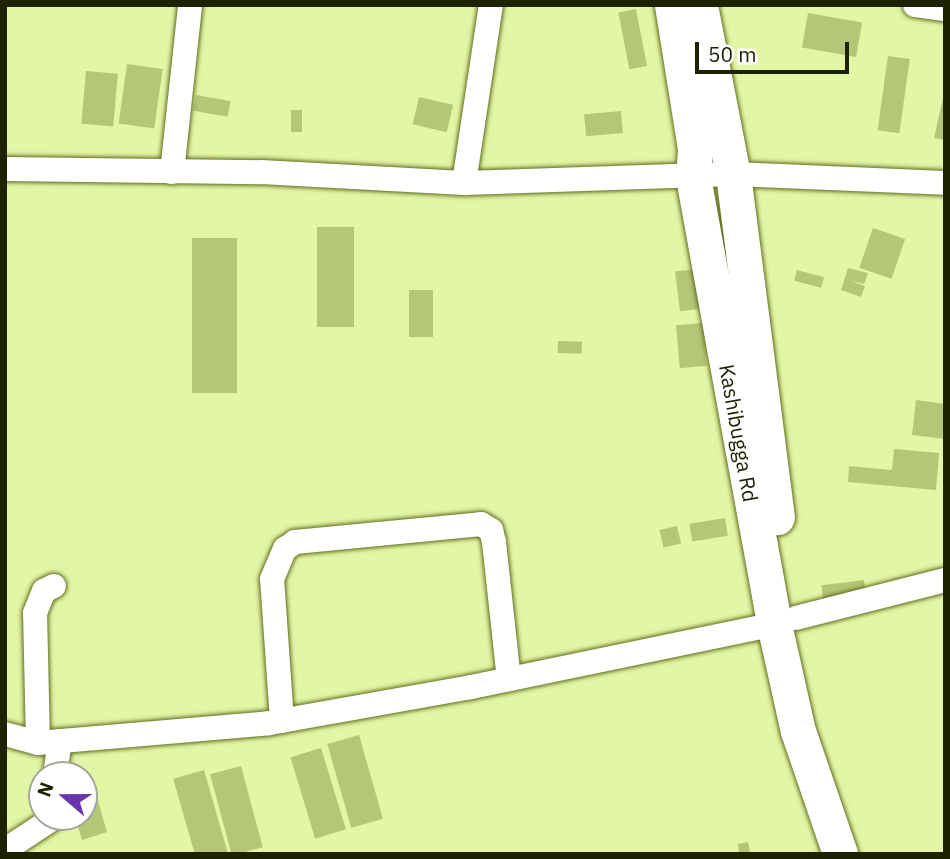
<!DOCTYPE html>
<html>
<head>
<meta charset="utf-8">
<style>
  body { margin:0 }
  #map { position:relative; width:950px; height:859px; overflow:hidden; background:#e4f5a5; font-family:"IBM Plex Sans",sans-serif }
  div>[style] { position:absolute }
  .building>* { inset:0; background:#b6c678; transform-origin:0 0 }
  .roads { filter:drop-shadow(0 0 2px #606e1e) drop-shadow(0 0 2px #606e1e) }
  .street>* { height:24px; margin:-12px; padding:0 12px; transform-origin:12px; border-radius:12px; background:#fff }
  .secondary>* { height:35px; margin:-17.5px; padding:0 17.5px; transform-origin:17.5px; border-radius:17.5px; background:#fff }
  span { translate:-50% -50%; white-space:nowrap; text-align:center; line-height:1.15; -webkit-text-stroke:5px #fff; paint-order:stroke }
  .street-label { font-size:21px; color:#1c2202 }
  .frame { position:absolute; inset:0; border:7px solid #1c2202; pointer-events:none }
  .north { position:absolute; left:28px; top:761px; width:70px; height:70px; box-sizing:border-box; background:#fff; border:2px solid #a4a79a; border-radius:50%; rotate:290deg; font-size:19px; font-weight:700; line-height:28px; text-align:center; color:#1c2202 }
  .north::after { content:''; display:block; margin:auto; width:24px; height:32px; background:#6735ac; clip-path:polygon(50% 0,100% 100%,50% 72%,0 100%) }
  .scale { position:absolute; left:695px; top:42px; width:154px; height:32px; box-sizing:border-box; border:4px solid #1c2202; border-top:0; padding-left:9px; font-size:21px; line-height:24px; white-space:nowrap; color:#1c2202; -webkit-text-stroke:5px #fff; paint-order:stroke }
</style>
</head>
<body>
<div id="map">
  <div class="building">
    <div style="left:636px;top:9px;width:58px;height:18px;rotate:79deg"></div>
    <div style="left:808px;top:13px;width:55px;height:35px;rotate:10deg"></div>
    <div style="left:888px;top:56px;width:22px;height:75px;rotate:8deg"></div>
    <div style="left:127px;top:64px;width:36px;height:60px;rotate:8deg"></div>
    <div style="left:86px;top:71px;width:32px;height:53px;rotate:5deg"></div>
    <div style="clip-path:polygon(944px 94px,945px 94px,945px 140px,934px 138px)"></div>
    <div style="left:196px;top:95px;width:35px;height:16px;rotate:10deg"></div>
    <div style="left:419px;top:97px;width:35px;height:28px;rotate:13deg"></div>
    <div style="left:291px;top:110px;width:11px;height:22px"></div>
    <div style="left:621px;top:111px;width:22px;height:37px;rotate:85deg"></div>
    <div style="left:317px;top:227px;width:37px;height:100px"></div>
    <div style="left:873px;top:228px;width:34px;height:42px;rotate:19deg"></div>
    <div style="left:192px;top:238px;width:45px;height:155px"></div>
    <div style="clip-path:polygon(848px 268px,868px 273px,864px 284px,849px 280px,865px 286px,861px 297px,841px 290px)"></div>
    <div style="left:696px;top:269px;width:40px;height:21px;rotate:83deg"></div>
    <div style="left:797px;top:270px;width:28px;height:11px;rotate:15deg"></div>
    <div style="left:409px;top:290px;width:24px;height:47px"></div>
    <div style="left:703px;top:323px;width:43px;height:27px;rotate:85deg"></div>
    <div style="left:558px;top:341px;width:24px;height:12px;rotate:2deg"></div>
    <div style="clip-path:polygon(916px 400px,945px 404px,945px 439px,912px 435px)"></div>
    <div style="clip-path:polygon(894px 449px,939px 453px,936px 490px,848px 482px,849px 466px,892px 470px)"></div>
    <div style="left:725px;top:518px;width:18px;height:36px;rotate:81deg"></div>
    <div style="left:677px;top:526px;width:18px;height:18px;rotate:77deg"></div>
    <div style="left:864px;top:580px;width:17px;height:43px;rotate:83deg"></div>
    <div style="left:359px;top:735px;width:87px;height:33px;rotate:74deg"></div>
    <div style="left:321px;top:748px;width:85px;height:32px;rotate:73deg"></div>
    <div style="left:241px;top:766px;width:84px;height:32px;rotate:75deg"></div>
    <div style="left:204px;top:770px;width:87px;height:32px;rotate:74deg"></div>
    <div style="clip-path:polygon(98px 801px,107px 832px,82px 840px,75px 817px,84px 817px,84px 805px)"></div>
    <div style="clip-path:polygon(748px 842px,750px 852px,739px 853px,738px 844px)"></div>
  </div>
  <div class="roads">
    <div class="street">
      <div style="left:915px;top:5px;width:30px;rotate:8deg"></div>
      <div style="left:5px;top:169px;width:256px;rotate:0.7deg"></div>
      <div style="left:261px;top:172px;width:203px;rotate:3.1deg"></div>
      <div style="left:464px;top:183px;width:269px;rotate:-1.9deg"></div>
      <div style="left:733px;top:174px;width:212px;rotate:2.4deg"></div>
      <div style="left:172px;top:172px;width:168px;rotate:-83.8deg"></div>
      <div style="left:464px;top:183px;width:180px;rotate:-81.4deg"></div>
      <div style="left:796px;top:618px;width:154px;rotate:-14.3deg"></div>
      <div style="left:282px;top:721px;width:142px;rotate:-94deg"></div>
      <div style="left:272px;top:579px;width:33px;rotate:-67deg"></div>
      <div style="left:285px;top:549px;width:12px;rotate:-35deg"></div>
      <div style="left:295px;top:542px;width:187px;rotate:-5.5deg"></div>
      <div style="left:481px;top:524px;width:12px;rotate:31deg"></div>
      <div style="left:491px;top:530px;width:12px;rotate:76deg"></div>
      <div style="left:494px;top:542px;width:138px;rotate:83.8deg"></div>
      <div style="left:5px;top:734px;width:34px;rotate:15deg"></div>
      <div style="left:38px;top:743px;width:232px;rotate:-4.9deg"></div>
      <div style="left:269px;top:723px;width:205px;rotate:-10.1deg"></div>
      <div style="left:471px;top:687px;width:309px;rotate:-11.7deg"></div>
      <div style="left:38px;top:743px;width:130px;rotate:-91.3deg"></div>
      <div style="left:35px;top:613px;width:24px;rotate:-68deg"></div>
      <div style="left:44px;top:591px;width:11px;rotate:-27deg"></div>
      <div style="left:55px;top:775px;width:34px;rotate:-82deg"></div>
      <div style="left:5px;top:850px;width:60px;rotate:-33.4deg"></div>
    </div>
    <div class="secondary">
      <div style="left:672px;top:5px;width:146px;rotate:80.9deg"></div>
      <div style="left:695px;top:149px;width:28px;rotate:94deg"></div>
      <div style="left:693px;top:177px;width:454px;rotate:79.7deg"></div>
      <div style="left:774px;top:624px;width:110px;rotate:77.4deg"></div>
      <div style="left:798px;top:731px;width:130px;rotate:71.1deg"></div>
      <div style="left:700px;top:5px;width:172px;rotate:79deg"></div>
      <div style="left:733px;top:174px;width:346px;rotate:82.7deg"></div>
    </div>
  </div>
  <div class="street-label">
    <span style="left:739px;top:433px;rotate:80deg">Kashibugga Rd</span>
  </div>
  <div class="frame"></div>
  <div class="north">N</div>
  <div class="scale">50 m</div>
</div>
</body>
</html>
